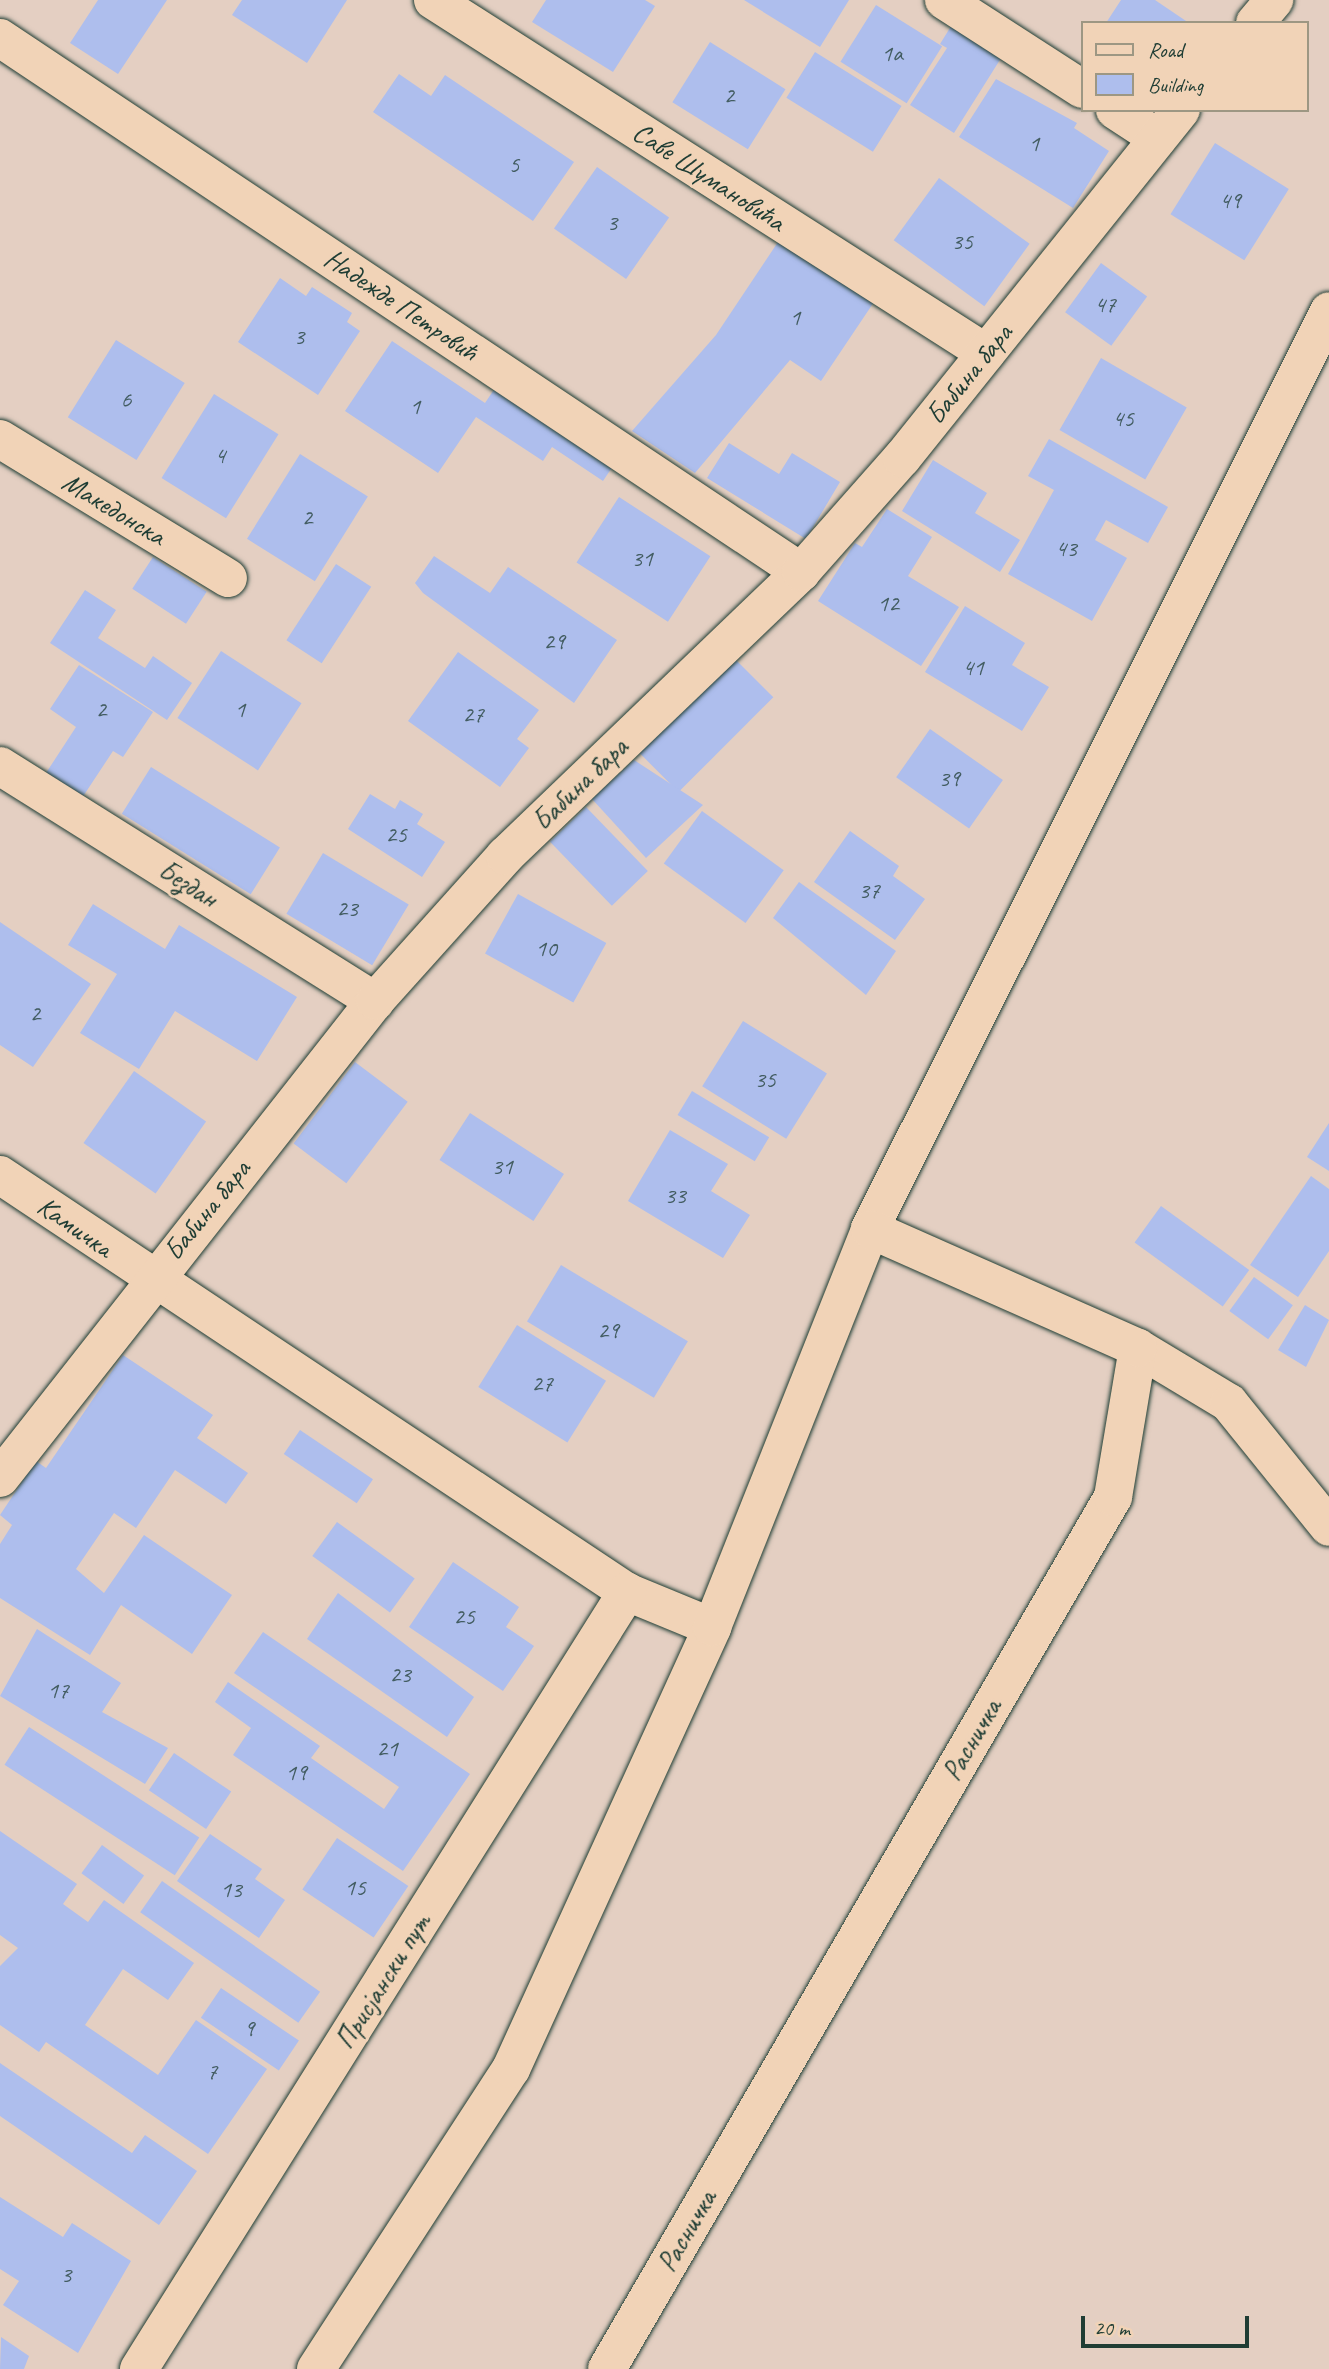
<!DOCTYPE html>
<html>
<head>
<meta charset="utf-8">
<style>
  body { margin:0 }
  #map { position:relative; width:1329px; height:2369px; overflow:hidden; background:#e4cfc2; font-family:Caveat,sans-serif }
  div>[style] { position:absolute }
  .building>* { inset:0; background:#aebeed; transform-origin:0 0 }
  .roads { filter:drop-shadow(0 0 2px #1f3d34) drop-shadow(0 0 2px #1f3d34) }
  .minor>* { height:38px; margin:-19px; padding:0 19px; transform-origin:19px; border-radius:19px; background:#f1d3b7 }
  span { translate:-50% -50%; white-space:nowrap; text-align:center; line-height:1.15; -webkit-text-stroke:6px #f1d3b7; paint-order:stroke }
  .number-label { font-size:24px; color:#435d62 }
  .number-label span { -webkit-text-stroke-width:0 }
  .street-label { font-size:28px; color:#1f3d34 }
  .legend { position:absolute; left:1081px; top:21px; width:228px; height:91px; box-sizing:border-box; background:#f1d3b7; border:2px solid #9d9783; margin:0; padding:9px 12px; list-style:none; font-size:21px; color:#1f3d34 }
  .legend li { display:flex; align-items:center; gap:14px; height:35px }
  .legend b { width:35px; border:2px solid #9d9783 }
  .scale { position:absolute; left:1081px; top:2316px; width:168px; height:32px; box-sizing:border-box; border:4px solid #1f3d34; border-top:0; padding-left:9px; font-size:21px; line-height:24px; white-space:nowrap; color:#1f3d34; -webkit-text-stroke:5px #f1d3b7; paint-order:stroke }
</style>
</head>
<body>
<div id="map">
  <div class="building">
    <div style="clip-path:polygon(98px 0,167px 0,118px 74px,70px 43px)"></div>
    <div style="clip-path:polygon(242px 0,347px 0,307px 63px,232px 15px)"></div>
    <div style="clip-path:polygon(546px 0,645px 0,655px 6px,613px 72px,532px 22px)"></div>
    <div style="clip-path:polygon(744px 0,849px 0,820px 47px)"></div>
    <div style="clip-path:polygon(1121px 0,1155px 0,1189px 23px,1106px 23px)"></div>
    <div style="left:876px;top:5px;width:78px;height:67px;rotate:32deg"></div>
    <div style="clip-path:polygon(958px 15px,1008px 47px,954px 133px,910px 105px,947px 48px,940px 44px)"></div>
    <div style="left:710px;top:42px;width:89px;height:71px;rotate:32deg"></div>
    <div style="left:815px;top:52px;width:102px;height:54px;rotate:32deg"></div>
    <div style="clip-path:polygon(399px 74px,431px 96px,445px 75px,574px 162px,533px 221px,373px 112px)"></div>
    <div style="clip-path:polygon(996px 79px,1077px 123px,1074px 128px,1109px 151px,1073px 208px,959px 137px)"></div>
    <div style="left:1215px;top:143px;width:87px;height:84px;rotate:32deg"></div>
    <div style="left:597px;top:167px;width:88px;height:75px;rotate:35deg"></div>
    <div style="left:939px;top:178px;width:112px;height:77px;rotate:36deg"></div>
    <div style="clip-path:polygon(780px 239px,874px 302px,821px 381px,790px 360px,695px 473px,632px 431px,716px 335px)"></div>
    <div style="left:1101px;top:263px;width:57px;height:61px;rotate:36deg"></div>
    <div style="clip-path:polygon(280px 278px,306px 296px,312px 287px,352px 313px,347px 322px,360px 331px,318px 395px,238px 342px)"></div>
    <div style="left:116px;top:340px;width:81px;height:91px;rotate:32deg"></div>
    <div style="clip-path:polygon(392px 341px,485px 403px,499px 382px,617px 460px,603px 481px,552px 447px,543px 461px,476px 417px,438px 473px,345px 411px)"></div>
    <div style="left:1101px;top:358px;width:99px;height:83px;rotate:30deg"></div>
    <div style="left:214px;top:394px;width:76px;height:99px;rotate:32deg"></div>
    <div style="clip-path:polygon(1049px 439px,1168px 507px,1148px 543px,1106px 520px,1095px 540px,1127px 558px,1092px 621px,1008px 574px,1054px 490px,1028px 476px)"></div>
    <div style="clip-path:polygon(729px 443px,779px 474px,792px 453px,840px 482px,806px 539px,707px 478px)"></div>
    <div style="left:300px;top:454px;width:80px;height:100px;rotate:32deg"></div>
    <div style="clip-path:polygon(933px 460px,987px 493px,975px 513px,1020px 540px,1000px 572px,902px 511px)"></div>
    <div style="left:619px;top:497px;width:109px;height:78px;rotate:33deg"></div>
    <div style="clip-path:polygon(887px 509px,932px 537px,908px 576px,959px 607px,921px 666px,818px 601px,855px 543px,862px 547px)"></div>
    <div style="clip-path:polygon(434px 556px,490px 593px,508px 567px,617px 640px,574px 703px,423px 593px,415px 583px)"></div>
    <div style="left:153px;top:557px;width:64px;height:38px;rotate:33deg"></div>
    <div style="left:336px;top:564px;width:42px;height:91px;rotate:33deg"></div>
    <div style="clip-path:polygon(85px 590px,116px 610px,98px 638px,145px 668px,153px 656px,192px 683px,167px 720px,50px 643px)"></div>
    <div style="clip-path:polygon(965px 606px,1025px 643px,1012px 665px,1049px 687px,1022px 731px,925px 672px)"></div>
    <div style="left:221px;top:651px;width:96px;height:80px;rotate:33deg"></div>
    <div style="clip-path:polygon(458px 652px,539px 710px,517px 739px,529px 748px,500px 787px,408px 721px)"></div>
    <div style="left:733px;top:657px;width:57px;height:134px;rotate:45deg"></div>
    <div style="clip-path:polygon(79px 665px,153px 712px,123px 757px,113px 751px,82px 798px,46px 773px,76px 727px,50px 709px)"></div>
    <div style="left:930px;top:729px;width:89px;height:59px;rotate:35deg"></div>
    <div style="clip-path:polygon(634px 760px,703px 805px,646px 858px,592px 799px)"></div>
    <div style="left:151px;top:767px;width:152px;height:55px;rotate:32deg"></div>
    <div style="clip-path:polygon(370px 794px,395px 809px,400px 800px,423px 814px,417px 824px,445px 842px,422px 877px,348px 829px)"></div>
    <div style="left:586px;top:807px;width:89px;height:50px;rotate:46deg"></div>
    <div style="left:702px;top:811px;width:101px;height:65px;rotate:36deg"></div>
    <div style="clip-path:polygon(850px 831px,899px 866px,893px 876px,925px 899px,895px 940px,814px 882px)"></div>
    <div style="left:323px;top:853px;width:100px;height:71px;rotate:31deg"></div>
    <div style="clip-path:polygon(799px 882px,896px 951px,866px 995px,773px 918px)"></div>
    <div style="left:518px;top:894px;width:101px;height:68px;rotate:29deg"></div>
    <div style="clip-path:polygon(93px 904px,165px 949px,179px 925px,297px 997px,257px 1061px,175px 1011px,139px 1069px,80px 1033px,117px 974px,68px 945px)"></div>
    <div style="clip-path:polygon(0 922px,91px 984px,33px 1067px,0 1045px)"></div>
    <div style="left:743px;top:1021px;width:99px;height:77px;rotate:32deg"></div>
    <div style="left:355px;top:1062px;width:66px;height:102px;rotate:37deg"></div>
    <div style="left:134px;top:1071px;width:88px;height:88px;rotate:35deg"></div>
    <div style="left:692px;top:1091px;width:90px;height:28px;rotate:31deg"></div>
    <div style="left:470px;top:1113px;width:112px;height:56px;rotate:33deg"></div>
    <div style="clip-path:polygon(1329px 1123px,1329px 1171px,1307px 1157px)"></div>
    <div style="clip-path:polygon(670px 1130px,728px 1164px,711px 1191px,750px 1215px,723px 1258px,628px 1201px)"></div>
    <div style="clip-path:polygon(1311px 1176px,1329px 1189px,1329px 1251px,1298px 1297px,1250px 1265px)"></div>
    <div style="left:1161px;top:1206px;width:109px;height:45px;rotate:36deg"></div>
    <div style="left:561px;top:1265px;width:148px;height:66px;rotate:31deg"></div>
    <div style="left:1254px;top:1277px;width:48px;height:42px;rotate:36deg"></div>
    <div style="clip-path:polygon(1305px 1305px,1329px 1320px,1306px 1367px,1278px 1350px)"></div>
    <div style="left:517px;top:1325px;width:105px;height:73px;rotate:32deg"></div>
    <div style="clip-path:polygon(123px 1355px,213px 1415px,197px 1438px,248px 1473px,226px 1504px,175px 1470px,136px 1528px,114px 1513px,76px 1569px,104px 1593px,144px 1535px,232px 1595px,192px 1654px,121px 1605px,90px 1655px,0 1598px,0 1544px,12px 1525px,0 1515px,36px 1461px,46px 1468px)"></div>
    <div style="left:300px;top:1430px;width:88px;height:29px;rotate:34deg"></div>
    <div style="left:337px;top:1522px;width:96px;height:42px;rotate:36deg"></div>
    <div style="clip-path:polygon(453px 1562px,519px 1607px,506px 1627px,534px 1646px,503px 1691px,409px 1627px)"></div>
    <div style="clip-path:polygon(338px 1593px,474px 1697px,447px 1737px,307px 1639px)"></div>
    <div style="clip-path:polygon(37px 1629px,121px 1683px,102px 1712px,168px 1748px,145px 1784px,0 1696px)"></div>
    <div style="clip-path:polygon(263px 1632px,470px 1774px,403px 1871px,233px 1755px,251px 1728px,215px 1702px,228px 1682px,320px 1746px,311px 1758px,384px 1809px,399px 1787px,234px 1673px)"></div>
    <div style="left:29px;top:1727px;width:203px;height:45px;rotate:33deg"></div>
    <div style="left:174px;top:1753px;width:69px;height:45px;rotate:34deg"></div>
    <div style="clip-path:polygon(0 1831px,77px 1884px,63px 1904px,88px 1922px,104px 1900px,194px 1963px,168px 2000px,123px 1969px,85px 2025px,158px 2075px,196px 2020px,267px 2069px,208px 2154px,46px 2042px,39px 2052px,0 2025px,0 1966px,18px 1948px,0 1935px)"></div>
    <div style="clip-path:polygon(210px 1834px,262px 1869px,255px 1879px,285px 1900px,259px 1938px,177px 1881px)"></div>
    <div style="left:337px;top:1838px;width:86px;height:62px;rotate:34deg"></div>
    <div style="left:102px;top:1845px;width:52px;height:35px;rotate:36deg"></div>
    <div style="left:162px;top:1881px;width:193px;height:38px;rotate:35deg"></div>
    <div style="left:221px;top:1988px;width:94px;height:36px;rotate:34deg"></div>
    <div style="clip-path:polygon(0 2063px,132px 2153px,145px 2135px,197px 2171px,159px 2225px,0 2116px)"></div>
    <div style="clip-path:polygon(0 2197px,63px 2237px,72px 2223px,131px 2261px,78px 2353px,3px 2305px,19px 2281px,0 2269px)"></div>
    <div style="clip-path:polygon(1px 2337px,29px 2356px,24px 2369px,0 2369px)"></div>
  </div>
  <div class="roads">
    <div class="minor">
      <div style="left:433px;top:0;width:656px;rotate:32.55deg"></div>
      <div style="left:944px;top:0;width:164px;rotate:32.8deg"></div>
      <div style="left:1255px;top:23px;width:30px;rotate:-50deg"></div>
      <div style="left:0;top:38px;width:963px;rotate:33.69deg"></div>
      <div style="left:1115px;top:110px;width:51px;rotate:33.1deg"></div>
      <div style="left:0;top:439px;width:267px;rotate:31.4deg"></div>
      <div style="left:0;top:766px;width:443px;rotate:32.1deg"></div>
      <div style="left:0;top:1175px;width:753px;rotate:33.63deg"></div>
      <div style="left:627px;top:1592px;width:92px;rotate:22.4deg"></div>
      <div style="left:1138px;top:1348px;width:106px;rotate:31.1deg"></div>
      <div style="left:1229px;top:1403px;width:159px;rotate:51.1deg"></div>
      <div style="left:0;top:1478px;width:607px;rotate:-51.83deg"></div>
      <div style="left:375px;top:1001px;width:195px;rotate:-48.1deg"></div>
      <div style="left:505px;top:856px;width:410px;rotate:-43.8deg"></div>
      <div style="left:801px;top:572px;width:152px;rotate:-48.5deg"></div>
      <div style="left:902px;top:458px;width:446px;rotate:-51.3deg"></div>
      <div style="left:139px;top:2369px;width:918px;rotate:-57.87deg"></div>
      <div style="left:316px;top:2369px;width:358px;rotate:-57deg"></div>
      <div style="left:511px;top:2069px;width:486px;rotate:-65.5deg"></div>
      <div style="left:712px;top:1627px;width:428px;rotate:-68.3deg"></div>
      <div style="left:870px;top:1229px;width:1026px;rotate:-63.43deg"></div>
      <div style="left:607px;top:2369px;width:1008px;rotate:-59.87deg"></div>
      <div style="left:1113px;top:1497px;width:151px;rotate:-80.5deg"></div>
      <div style="left:1138px;top:1348px;width:293px;rotate:-156.1deg"></div>
    </div>
  </div>
  <div class="number-label">
    <span style="left:892px;top:54px">1a</span>
    <span style="left:729px;top:96px">2</span>
    <span style="left:1034px;top:144px">1</span>
    <span style="left:514px;top:165px">5</span>
    <span style="left:1230px;top:201px">49</span>
    <span style="left:612px;top:223px">3</span>
    <span style="left:962px;top:242px">35</span>
    <span style="left:1105px;top:305px">47</span>
    <span style="left:795px;top:318px">1</span>
    <span style="left:299px;top:337px">3</span>
    <span style="left:126px;top:400px">6</span>
    <span style="left:415px;top:407px">1</span>
    <span style="left:1123px;top:419px">45</span>
    <span style="left:220px;top:456px">4</span>
    <span style="left:307px;top:518px">2</span>
    <span style="left:1066px;top:549px">43</span>
    <span style="left:642px;top:559px">31</span>
    <span style="left:888px;top:604px">12</span>
    <span style="left:554px;top:642px">29</span>
    <span style="left:973px;top:668px">41</span>
    <span style="left:101px;top:710px">2</span>
    <span style="left:240px;top:710px">1</span>
    <span style="left:473px;top:715px">27</span>
    <span style="left:949px;top:779px">39</span>
    <span style="left:396px;top:835px">25</span>
    <span style="left:869px;top:891px">37</span>
    <span style="left:347px;top:909px">23</span>
    <span style="left:546px;top:949px">10</span>
    <span style="left:35px;top:1014px">2</span>
    <span style="left:765px;top:1080px">35</span>
    <span style="left:502px;top:1167px">31</span>
    <span style="left:675px;top:1196px">33</span>
    <span style="left:608px;top:1331px">29</span>
    <span style="left:542px;top:1384px">27</span>
    <span style="left:464px;top:1617px">25</span>
    <span style="left:400px;top:1675px">23</span>
    <span style="left:58px;top:1691px">17</span>
    <span style="left:387px;top:1749px">21</span>
    <span style="left:296px;top:1773px">19</span>
    <span style="left:355px;top:1888px">15</span>
    <span style="left:231px;top:1890px">13</span>
    <span style="left:249px;top:2029px">9</span>
    <span style="left:212px;top:2072px">7</span>
    <span style="left:66px;top:2275px">3</span>
  </div>
  <div class="street-label">
    <span style="left:709px;top:177px;rotate:33deg">Саве Шумановића</span>
    <span style="left:401px;top:305px;rotate:34deg">Надежде Петровић</span>
    <span style="left:969px;top:374px;rotate:-51deg">Бабина бара</span>
    <span style="left:114px;top:509px;rotate:31deg">Македонска</span>
    <span style="left:580px;top:784px;rotate:-44deg">Бабина бара</span>
    <span style="left:188px;top:884px;rotate:32deg">Бездан</span>
    <span style="left:207px;top:1210px;rotate:-51deg">Бабина бара</span>
    <span style="left:75px;top:1227px;rotate:35deg">Камичка</span>
    <span style="left:972px;top:1740px;rotate:-60deg">Расничка</span>
    <span style="left:383px;top:1981px;rotate:-58deg">Присјански пут</span>
    <span style="left:687px;top:2231px;rotate:-60deg">Расничка</span>
  </div>
  <ul class="legend">
  <li><b style="height:9px;background:#f1d3b7"></b>Road</li>
  <li><b style="height:19px;background:#aebeed"></b>Building</li>
  </ul>
  <div class="scale">20 m</div>
</div>
</body>
</html>
